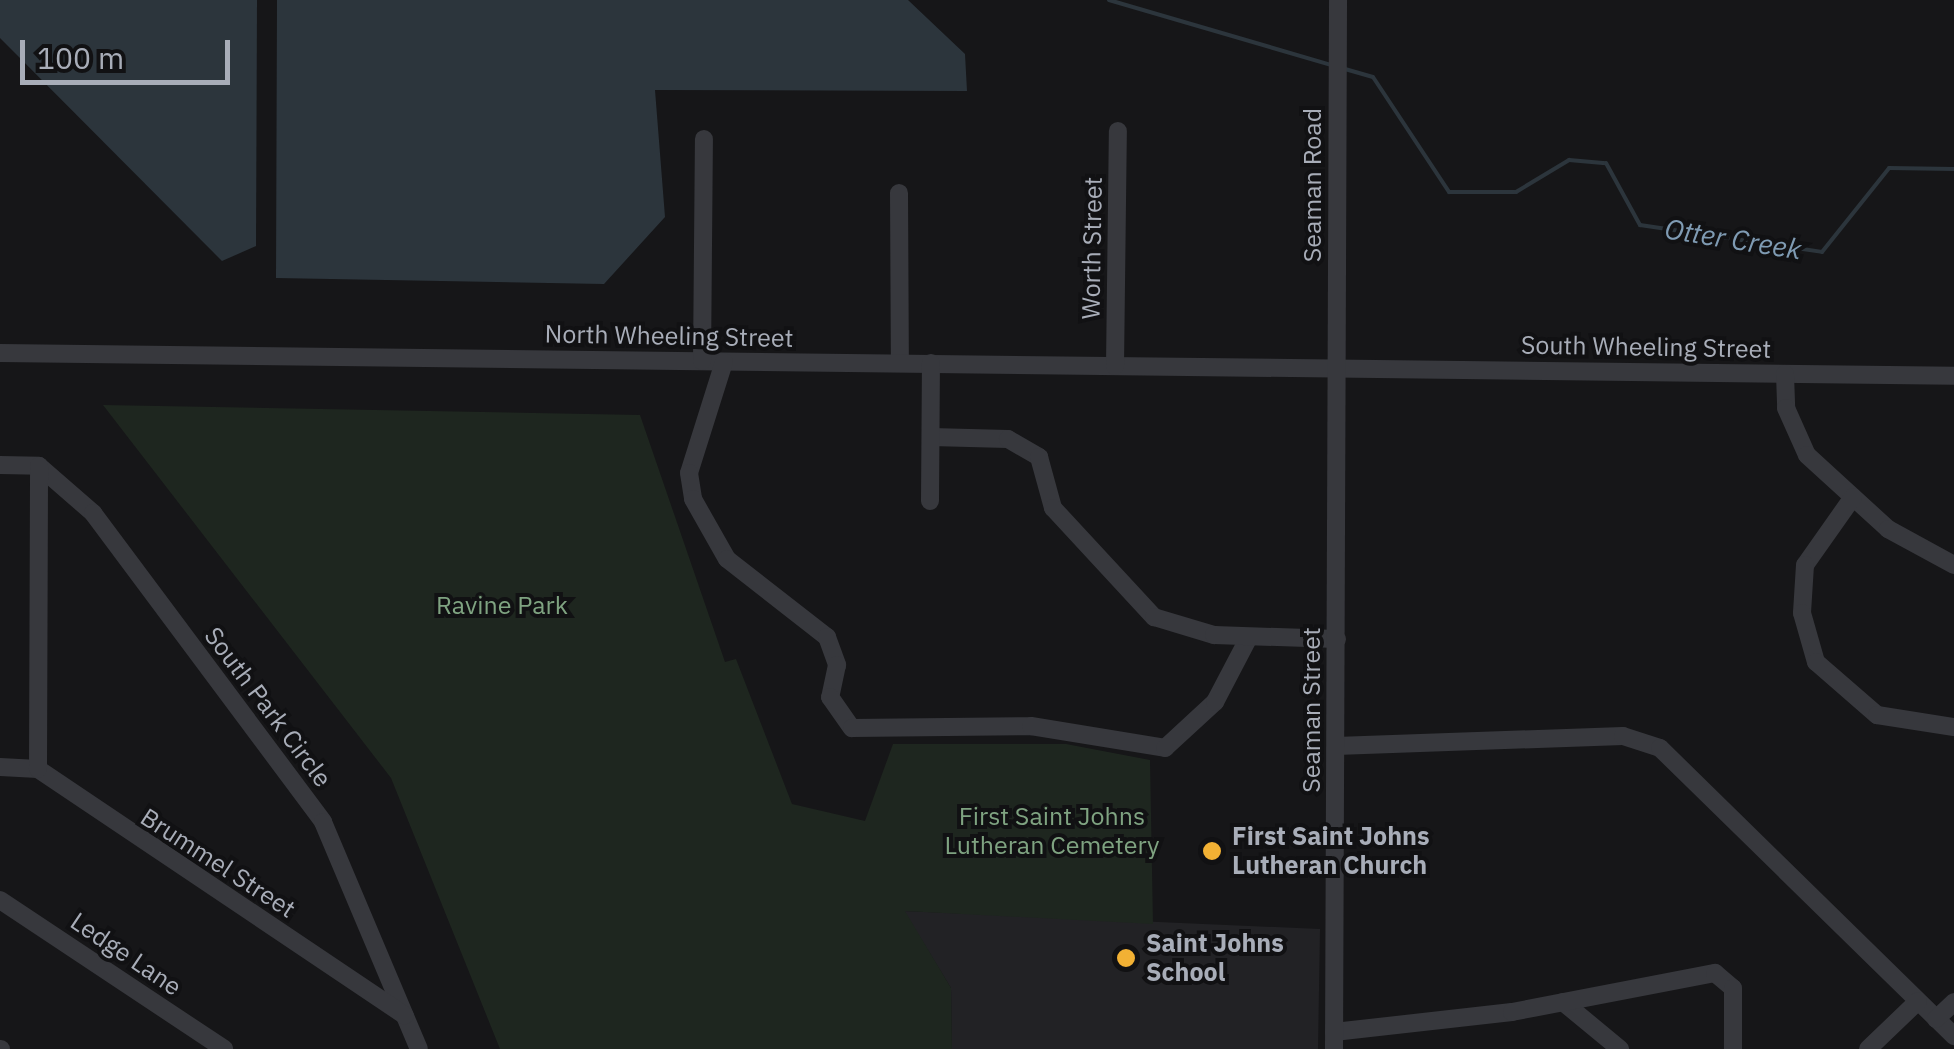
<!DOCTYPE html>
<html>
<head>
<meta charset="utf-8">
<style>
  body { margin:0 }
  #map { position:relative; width:1954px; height:1049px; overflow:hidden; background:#161618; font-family:"IBM Plex Sans",sans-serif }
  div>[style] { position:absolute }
  .built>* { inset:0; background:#222225 }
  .green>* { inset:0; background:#1e261f }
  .water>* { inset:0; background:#2c353c }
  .stream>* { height:4px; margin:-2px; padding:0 2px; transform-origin:2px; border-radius:2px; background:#2c353c }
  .minor>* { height:18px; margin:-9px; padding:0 9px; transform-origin:9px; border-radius:9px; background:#37383d }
  .dots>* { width:28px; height:28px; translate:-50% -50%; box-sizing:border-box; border:5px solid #111113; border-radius:50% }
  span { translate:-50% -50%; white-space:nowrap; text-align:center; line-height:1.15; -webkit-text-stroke:8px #111113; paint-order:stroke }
  .street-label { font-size:25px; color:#a8adb8 }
  .park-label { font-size:25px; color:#7fa381 }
  .poi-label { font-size:25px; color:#a8adb8; font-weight:700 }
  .left { translate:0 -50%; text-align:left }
  .water-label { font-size:28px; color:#7f9bb3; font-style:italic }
  .scale { position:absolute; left:20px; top:40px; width:210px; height:45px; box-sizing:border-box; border:5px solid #a8adb8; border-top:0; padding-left:12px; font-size:30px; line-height:35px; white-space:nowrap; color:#a8adb8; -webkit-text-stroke:8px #111113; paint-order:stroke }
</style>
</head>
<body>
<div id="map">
  <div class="built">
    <div style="clip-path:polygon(904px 911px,1320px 929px,1318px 1049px,952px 1049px,951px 988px)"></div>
  </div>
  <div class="green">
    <div style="clip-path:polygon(103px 405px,640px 415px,725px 662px,736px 659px,792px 804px,865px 821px,893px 744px,1066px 744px,1150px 760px,1153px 924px,905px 911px,951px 988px,952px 1049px,500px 1049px,391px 778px)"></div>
  </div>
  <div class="water">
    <div style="clip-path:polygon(0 0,257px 0,256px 246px,222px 261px,0 38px)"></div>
    <div style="clip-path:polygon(277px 0,908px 0,965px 54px,967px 91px,655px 90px,665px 217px,604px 284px,276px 278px)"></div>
  </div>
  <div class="stream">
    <div style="left:1109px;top:0;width:231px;rotate:16.3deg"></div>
    <div style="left:1345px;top:69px;width:29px;rotate:16deg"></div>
    <div style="left:1373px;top:77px;width:138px;rotate:56.5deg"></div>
    <div style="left:1449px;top:192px;width:67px"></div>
    <div style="left:1516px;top:192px;width:62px;rotate:-31.1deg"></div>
    <div style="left:1569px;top:160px;width:37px;rotate:5deg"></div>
    <div style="left:1606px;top:163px;width:71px;rotate:61.3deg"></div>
    <div style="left:1640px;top:225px;width:184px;rotate:8.4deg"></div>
    <div style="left:1822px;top:252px;width:107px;rotate:-51.4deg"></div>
    <div style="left:1889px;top:168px;width:65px;rotate:0.9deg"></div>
  </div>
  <div class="minor">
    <div style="left:899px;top:193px;width:169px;rotate:89.7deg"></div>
    <div style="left:0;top:353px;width:1954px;rotate:0.67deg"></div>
    <div style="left:702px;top:361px;width:222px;rotate:-89.5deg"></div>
    <div style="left:724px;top:362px;width:116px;rotate:107.5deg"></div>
    <div style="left:689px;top:473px;width:26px;rotate:81deg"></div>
    <div style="left:693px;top:499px;width:69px;rotate:60.5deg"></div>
    <div style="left:727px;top:559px;width:127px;rotate:38deg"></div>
    <div style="left:827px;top:637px;width:30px;rotate:70deg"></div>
    <div style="left:837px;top:665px;width:33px;rotate:102deg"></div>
    <div style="left:830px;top:697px;width:38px;rotate:55deg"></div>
    <div style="left:852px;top:728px;width:179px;rotate:-0.6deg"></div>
    <div style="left:1031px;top:726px;width:136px;rotate:9.3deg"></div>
    <div style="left:1165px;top:748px;width:68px;rotate:-42.6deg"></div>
    <div style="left:1215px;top:702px;width:73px;rotate:-62.4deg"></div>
    <div style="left:1115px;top:366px;width:235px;rotate:-89.3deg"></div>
    <div style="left:1785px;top:374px;width:34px;rotate:88deg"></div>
    <div style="left:1786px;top:408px;width:51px;rotate:65.9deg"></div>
    <div style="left:1807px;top:455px;width:110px;rotate:42.4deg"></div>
    <div style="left:1888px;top:529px;width:75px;rotate:28.6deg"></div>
    <div style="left:931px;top:437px;width:77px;rotate:1.5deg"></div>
    <div style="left:1008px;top:439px;width:36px;rotate:30deg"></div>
    <div style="left:1039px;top:457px;width:53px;rotate:74.6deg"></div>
    <div style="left:1053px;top:508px;width:149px;rotate:47.2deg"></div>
    <div style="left:1154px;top:617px;width:63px;rotate:16.7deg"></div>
    <div style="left:1214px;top:635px;width:123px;rotate:1.9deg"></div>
    <div style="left:0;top:465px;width:39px;rotate:1deg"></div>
    <div style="left:39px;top:466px;width:72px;rotate:41deg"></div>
    <div style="left:93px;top:513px;width:385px;rotate:53.3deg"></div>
    <div style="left:323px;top:822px;width:246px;rotate:67.1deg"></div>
    <div style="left:1853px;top:497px;width:83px;rotate:125.2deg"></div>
    <div style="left:1805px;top:565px;width:48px;rotate:93.6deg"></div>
    <div style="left:1802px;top:613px;width:51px;rotate:74.1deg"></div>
    <div style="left:1816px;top:662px;width:81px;rotate:41deg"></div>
    <div style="left:1877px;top:715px;width:78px;rotate:8.9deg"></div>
    <div style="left:930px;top:501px;width:138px;rotate:-89.6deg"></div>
    <div style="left:1336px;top:746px;width:287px;rotate:-2deg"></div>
    <div style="left:1623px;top:736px;width:39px;rotate:18deg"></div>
    <div style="left:1660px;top:748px;width:412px;rotate:44.4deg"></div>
    <div style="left:0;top:767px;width:38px;rotate:3deg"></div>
    <div style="left:38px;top:769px;width:442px;rotate:33.9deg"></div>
    <div style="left:38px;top:769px;width:303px;rotate:-89.8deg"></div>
    <div style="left:0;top:900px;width:269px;rotate:33.6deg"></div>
    <div style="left:1563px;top:1002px;width:74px;rotate:39.5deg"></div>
    <div style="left:1936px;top:1019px;width:25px;rotate:-43deg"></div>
    <div style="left:1334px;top:1032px;width:179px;rotate:-6.4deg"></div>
    <div style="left:1512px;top:1012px;width:207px;rotate:-10.9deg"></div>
    <div style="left:1715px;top:973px;width:23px;rotate:40deg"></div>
    <div style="left:1733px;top:988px;width:61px;rotate:90deg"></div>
    <div style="left:0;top:1049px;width:1px"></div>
    <div style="left:1334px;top:1049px;width:1049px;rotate:-89.78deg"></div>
    <div style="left:1868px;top:1049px;width:69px;rotate:-43.8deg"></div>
  </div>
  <div class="dots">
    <div style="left:1212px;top:851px;background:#f2b134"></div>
    <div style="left:1126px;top:958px;background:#f2b134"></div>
  </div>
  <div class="street-label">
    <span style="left:1312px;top:185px;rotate:-90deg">Seaman Road</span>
    <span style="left:1092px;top:248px;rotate:-89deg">Worth Street</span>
    <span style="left:669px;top:336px;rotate:1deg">North Wheeling Street</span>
    <span style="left:1646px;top:347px;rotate:1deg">South Wheeling Street</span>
    <span style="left:268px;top:707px;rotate:53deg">South Park Circle</span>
    <span style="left:1311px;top:710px;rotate:-90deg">Seaman Street</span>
    <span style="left:218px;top:863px;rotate:33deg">Brummel Street</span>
    <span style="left:126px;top:954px;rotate:34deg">Ledge Lane</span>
  </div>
  <div class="park-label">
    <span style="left:502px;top:605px">Ravine Park</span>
    <span style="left:1052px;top:831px">First Saint Johns<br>Lutheran Cemetery</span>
  </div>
  <div class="poi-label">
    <span class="left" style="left:1232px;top:851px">First Saint Johns<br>Lutheran Church</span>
    <span class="left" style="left:1146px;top:958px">Saint Johns<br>School</span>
  </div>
  <div class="water-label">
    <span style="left:1733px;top:239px;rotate:9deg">Otter Creek</span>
  </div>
  <div class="scale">100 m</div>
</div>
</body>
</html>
